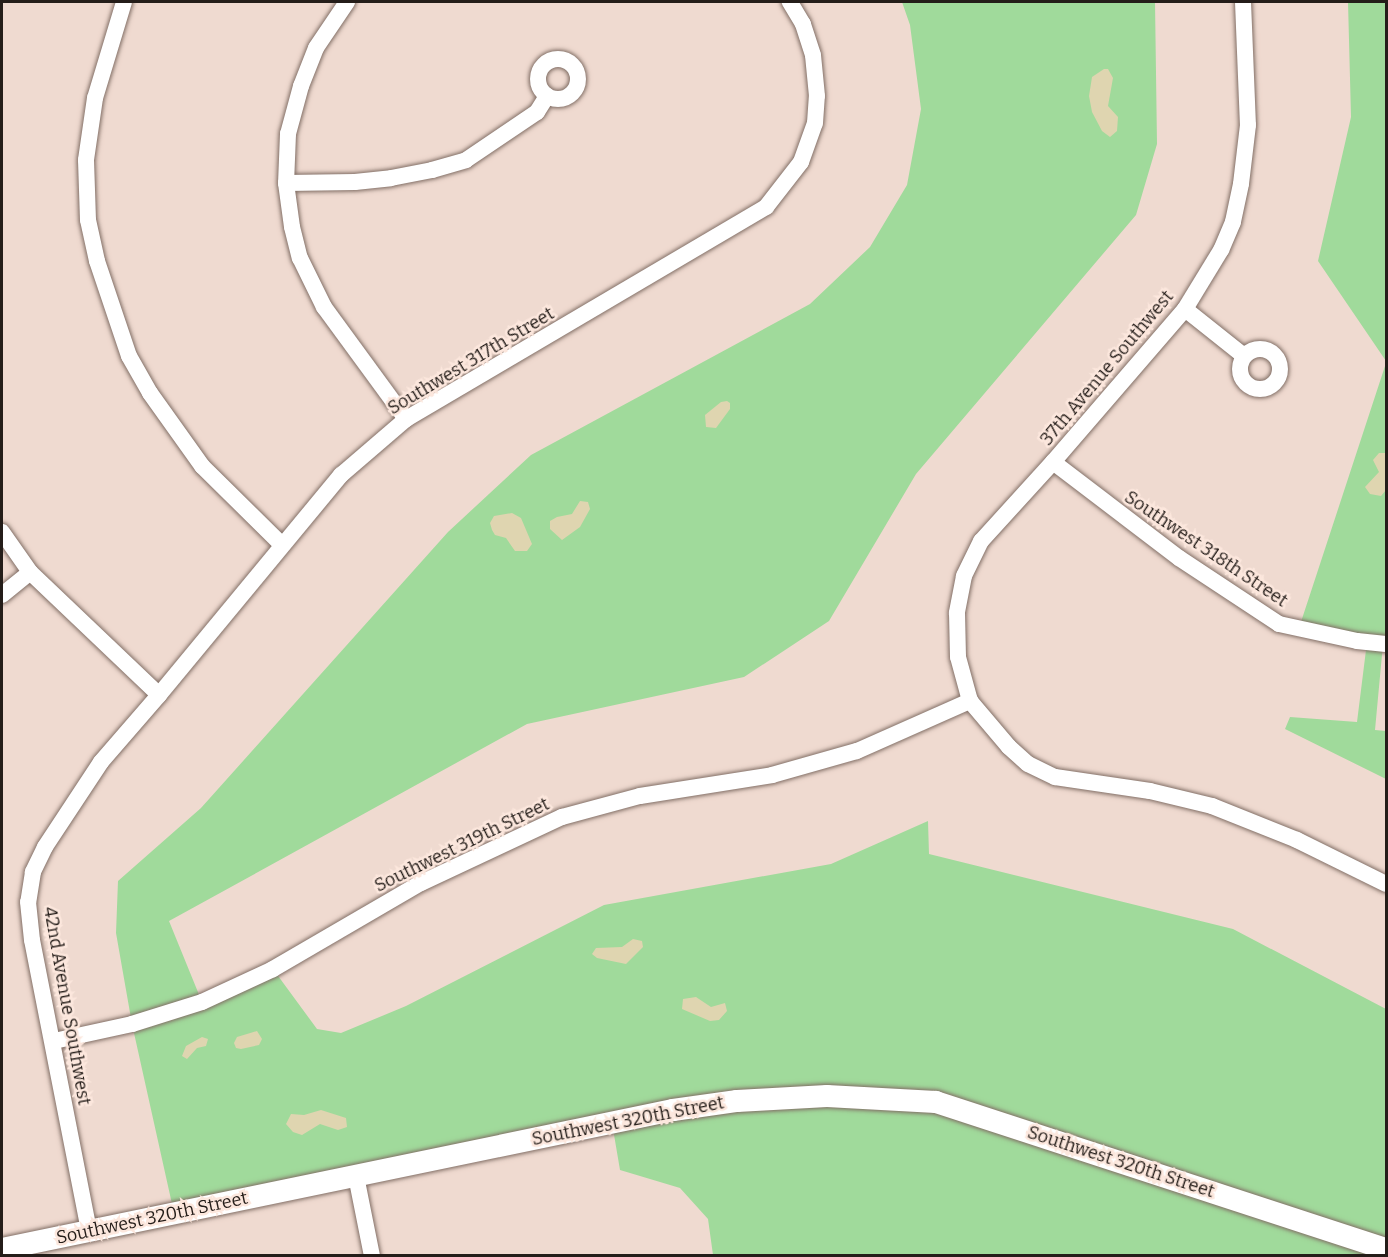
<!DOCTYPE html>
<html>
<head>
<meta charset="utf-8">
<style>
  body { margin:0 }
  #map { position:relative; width:1388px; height:1257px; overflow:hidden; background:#efdad0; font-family:Bitter,serif }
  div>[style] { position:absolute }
  .green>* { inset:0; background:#a0da9b }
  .sand>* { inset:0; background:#dfd5b0 }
  .roads { filter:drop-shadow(0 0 2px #826f66) drop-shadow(0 0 2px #826f66) }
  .street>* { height:16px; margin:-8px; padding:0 8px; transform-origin:8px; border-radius:8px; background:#fff }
  .street>.ring { margin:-8px; padding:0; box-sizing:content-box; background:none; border:16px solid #fff; border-radius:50% }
  .secondary>* { height:22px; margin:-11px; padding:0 11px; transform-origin:11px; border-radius:11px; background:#fff }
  span { translate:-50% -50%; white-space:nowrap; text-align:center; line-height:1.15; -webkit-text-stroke:5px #fce7dd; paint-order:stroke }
  .street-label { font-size:18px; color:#241d19 }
  .frame { position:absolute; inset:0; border:3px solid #241d19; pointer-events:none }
</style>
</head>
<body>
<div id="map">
  <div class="green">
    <div style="clip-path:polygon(902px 2px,1155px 2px,1157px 144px,1136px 215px,916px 474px,829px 621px,744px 677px,527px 724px,169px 921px,202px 1002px,273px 969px,317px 1029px,341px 1033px,406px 1006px,604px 905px,831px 864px,928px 821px,929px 854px,1233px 929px,1386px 1009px,1386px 1255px,713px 1255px,708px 1219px,680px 1188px,620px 1170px,612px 1123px,174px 1213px,132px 1024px,116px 933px,118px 881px,201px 808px,448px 532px,531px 455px,810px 304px,870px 247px,907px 185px,921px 109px,910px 25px)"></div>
    <div style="clip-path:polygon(1348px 2px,1386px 2px,1386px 361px,1318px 261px,1351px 117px)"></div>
    <div style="clip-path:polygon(1386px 363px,1386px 644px,1383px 644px,1375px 730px,1386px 731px,1386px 779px,1285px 729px,1290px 717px,1357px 722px,1367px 642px,1299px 628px)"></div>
  </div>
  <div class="sand">
    <div style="clip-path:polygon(1104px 69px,1108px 69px,1113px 78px,1108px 106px,1118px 117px,1117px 131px,1110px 137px,1102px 131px,1092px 112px,1089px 96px,1092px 77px)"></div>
    <div style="clip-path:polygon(727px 401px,730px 403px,730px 409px,716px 428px,706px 427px,705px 415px,721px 402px)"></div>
    <div style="clip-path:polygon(1379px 453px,1386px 453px,1386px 490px,1381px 496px,1370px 494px,1365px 487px,1379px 472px,1373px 460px)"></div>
    <div style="clip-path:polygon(580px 501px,588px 502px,590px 509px,580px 527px,562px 540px,550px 529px,550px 521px,557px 517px,572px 514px)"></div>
    <div style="clip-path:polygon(512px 513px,521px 518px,532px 544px,527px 551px,515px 551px,506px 538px,495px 535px,492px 530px,490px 523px,494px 516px)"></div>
    <div style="clip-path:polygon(633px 939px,642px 941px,643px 947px,626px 964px,597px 958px,592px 954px,596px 948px,622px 947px)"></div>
    <div style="clip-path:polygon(696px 997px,711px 1007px,725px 1003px,727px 1011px,719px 1020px,710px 1021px,682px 1009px,683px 999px)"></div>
    <div style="clip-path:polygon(257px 1031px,262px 1039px,259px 1045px,241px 1049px,236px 1048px,234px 1043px,237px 1037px)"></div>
    <div style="clip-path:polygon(202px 1037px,208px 1039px,206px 1046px,197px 1048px,187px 1059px,182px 1056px,186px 1046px)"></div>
    <div style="clip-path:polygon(321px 1110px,346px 1118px,347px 1127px,338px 1130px,320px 1124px,302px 1135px,293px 1132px,286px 1124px,291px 1114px,304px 1115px)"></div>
  </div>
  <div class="roads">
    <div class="street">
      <div style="left:124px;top:2px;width:100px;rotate:106.8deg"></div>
      <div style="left:95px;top:98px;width:63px;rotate:98.3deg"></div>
      <div style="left:86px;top:160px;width:60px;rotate:88.1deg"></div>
      <div style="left:88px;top:220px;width:42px;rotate:77.6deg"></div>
      <div style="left:97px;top:261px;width:100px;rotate:71.4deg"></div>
      <div style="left:129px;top:356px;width:43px;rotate:60.4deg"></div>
      <div style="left:150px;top:393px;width:90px;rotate:54.5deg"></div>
      <div style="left:202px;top:466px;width:111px;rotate:44.6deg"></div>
      <div style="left:347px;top:2px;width:55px;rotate:124deg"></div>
      <div style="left:316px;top:48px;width:41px;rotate:111.5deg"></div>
      <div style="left:301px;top:86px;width:50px;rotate:105.2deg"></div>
      <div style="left:288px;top:134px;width:49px;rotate:92.3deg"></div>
      <div style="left:286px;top:183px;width:44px;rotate:82.2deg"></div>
      <div style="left:292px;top:227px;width:32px;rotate:76deg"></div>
      <div style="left:300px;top:258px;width:55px;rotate:63.9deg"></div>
      <div style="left:324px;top:307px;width:139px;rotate:53.8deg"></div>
      <div style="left:1243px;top:2px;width:123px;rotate:87.7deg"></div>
      <div style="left:1248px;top:125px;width:59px;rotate:96.8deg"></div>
      <div style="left:1241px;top:184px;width:39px;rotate:102deg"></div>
      <div style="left:1233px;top:222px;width:30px;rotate:113deg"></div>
      <div style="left:1221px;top:250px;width:69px;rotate:121.4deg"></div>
      <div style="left:1185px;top:309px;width:202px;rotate:130.8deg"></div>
      <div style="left:1053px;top:462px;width:107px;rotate:132.3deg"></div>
      <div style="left:981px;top:541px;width:39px;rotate:116deg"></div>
      <div style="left:964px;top:576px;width:38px;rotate:101deg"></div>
      <div style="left:957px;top:613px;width:44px;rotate:88.7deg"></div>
      <div style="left:958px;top:657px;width:46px;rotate:74.7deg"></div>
      <div style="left:970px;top:701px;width:60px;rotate:49.7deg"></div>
      <div style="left:1009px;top:747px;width:25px;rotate:42deg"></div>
      <div style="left:1028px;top:764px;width:30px;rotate:26deg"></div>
      <div style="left:1055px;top:777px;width:96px;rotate:8.4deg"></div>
      <div style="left:1150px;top:791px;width:64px;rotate:13.6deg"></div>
      <div style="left:1212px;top:806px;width:92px;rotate:21.8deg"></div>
      <div style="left:1297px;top:840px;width:99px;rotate:26.3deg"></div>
      <div class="ring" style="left:538px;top:59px;width:24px;height:24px"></div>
      <div style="left:286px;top:183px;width:69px;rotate:-0.8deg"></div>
      <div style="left:355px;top:182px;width:36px;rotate:-6deg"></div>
      <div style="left:391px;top:178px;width:42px;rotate:-11deg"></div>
      <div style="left:432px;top:170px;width:35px;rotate:-16deg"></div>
      <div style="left:466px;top:160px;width:86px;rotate:-34.1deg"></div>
      <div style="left:537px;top:112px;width:19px;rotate:-58deg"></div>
      <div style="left:1185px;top:309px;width:75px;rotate:38.5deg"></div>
      <div class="ring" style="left:1240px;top:349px;width:24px;height:24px"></div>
      <div style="left:1053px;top:462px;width:158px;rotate:37.3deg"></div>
      <div style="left:1179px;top:558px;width:120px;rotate:33.4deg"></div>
      <div style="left:1279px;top:624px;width:80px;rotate:12.3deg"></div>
      <div style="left:1357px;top:641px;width:29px;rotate:6deg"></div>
      <div style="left:2px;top:532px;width:49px;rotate:55deg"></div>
      <div style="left:30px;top:572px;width:178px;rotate:43.6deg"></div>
      <div style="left:159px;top:695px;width:89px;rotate:130.9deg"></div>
      <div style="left:101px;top:762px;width:102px;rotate:123.4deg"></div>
      <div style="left:45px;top:847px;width:28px;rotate:116deg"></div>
      <div style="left:33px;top:872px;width:30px;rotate:99deg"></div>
      <div style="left:28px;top:902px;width:38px;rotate:84deg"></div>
      <div style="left:32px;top:940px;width:297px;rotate:78.9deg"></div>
      <div style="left:2px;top:595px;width:36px;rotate:-39deg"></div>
      <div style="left:159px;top:695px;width:286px;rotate:-50.4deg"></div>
      <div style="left:341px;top:475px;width:86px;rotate:-40.7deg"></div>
      <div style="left:406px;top:419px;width:418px;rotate:-30.5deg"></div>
      <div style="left:766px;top:207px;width:57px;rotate:-52.1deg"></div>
      <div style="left:801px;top:162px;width:41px;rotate:-70.3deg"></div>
      <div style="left:815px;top:123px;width:27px;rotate:-86deg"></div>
      <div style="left:817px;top:96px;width:41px;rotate:-95.6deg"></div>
      <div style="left:813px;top:55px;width:33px;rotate:-108deg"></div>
      <div style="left:803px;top:24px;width:26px;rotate:-121deg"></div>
      <div style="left:54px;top:1041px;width:80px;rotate:-12.3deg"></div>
      <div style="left:132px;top:1024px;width:73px;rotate:-17.4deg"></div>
      <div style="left:202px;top:1002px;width:78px;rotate:-24.9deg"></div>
      <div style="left:273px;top:969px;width:171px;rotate:-30.2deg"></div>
      <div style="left:421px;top:883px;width:156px;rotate:-25.1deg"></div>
      <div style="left:562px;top:817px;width:81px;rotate:-15.1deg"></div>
      <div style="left:640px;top:796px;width:134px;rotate:-9deg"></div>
      <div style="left:772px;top:775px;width:88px;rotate:-15.8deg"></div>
      <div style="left:857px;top:751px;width:124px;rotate:-23.9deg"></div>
      <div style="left:356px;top:1176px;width:82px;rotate:78.7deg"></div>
    </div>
    <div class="secondary">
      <div style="left:2px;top:1249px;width:685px;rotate:-11.7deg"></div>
      <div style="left:673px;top:1110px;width:65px;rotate:-8deg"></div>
      <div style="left:737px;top:1101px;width:90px;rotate:-3.2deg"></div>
      <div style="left:827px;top:1096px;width:109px;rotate:3.2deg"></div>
      <div style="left:936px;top:1102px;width:473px;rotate:18.1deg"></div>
    </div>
  </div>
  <div class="street-label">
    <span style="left:471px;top:361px;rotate:-31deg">Southwest 317th Street</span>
    <span style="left:1107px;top:368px;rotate:-50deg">37th Avenue Southwest</span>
    <span style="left:1206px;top:549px;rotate:34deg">Southwest 318th Street</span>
    <span style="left:462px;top:845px;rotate:-26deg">Southwest 319th Street</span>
    <span style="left:67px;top:1006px;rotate:80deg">42nd Avenue Southwest</span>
    <span style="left:628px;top:1121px;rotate:-11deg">Southwest 320th Street</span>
    <span style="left:1121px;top:1162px;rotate:18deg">Southwest 320th Street</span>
    <span style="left:152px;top:1218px;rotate:-12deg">Southwest 320th Street</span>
  </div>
  <div class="frame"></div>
</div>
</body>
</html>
